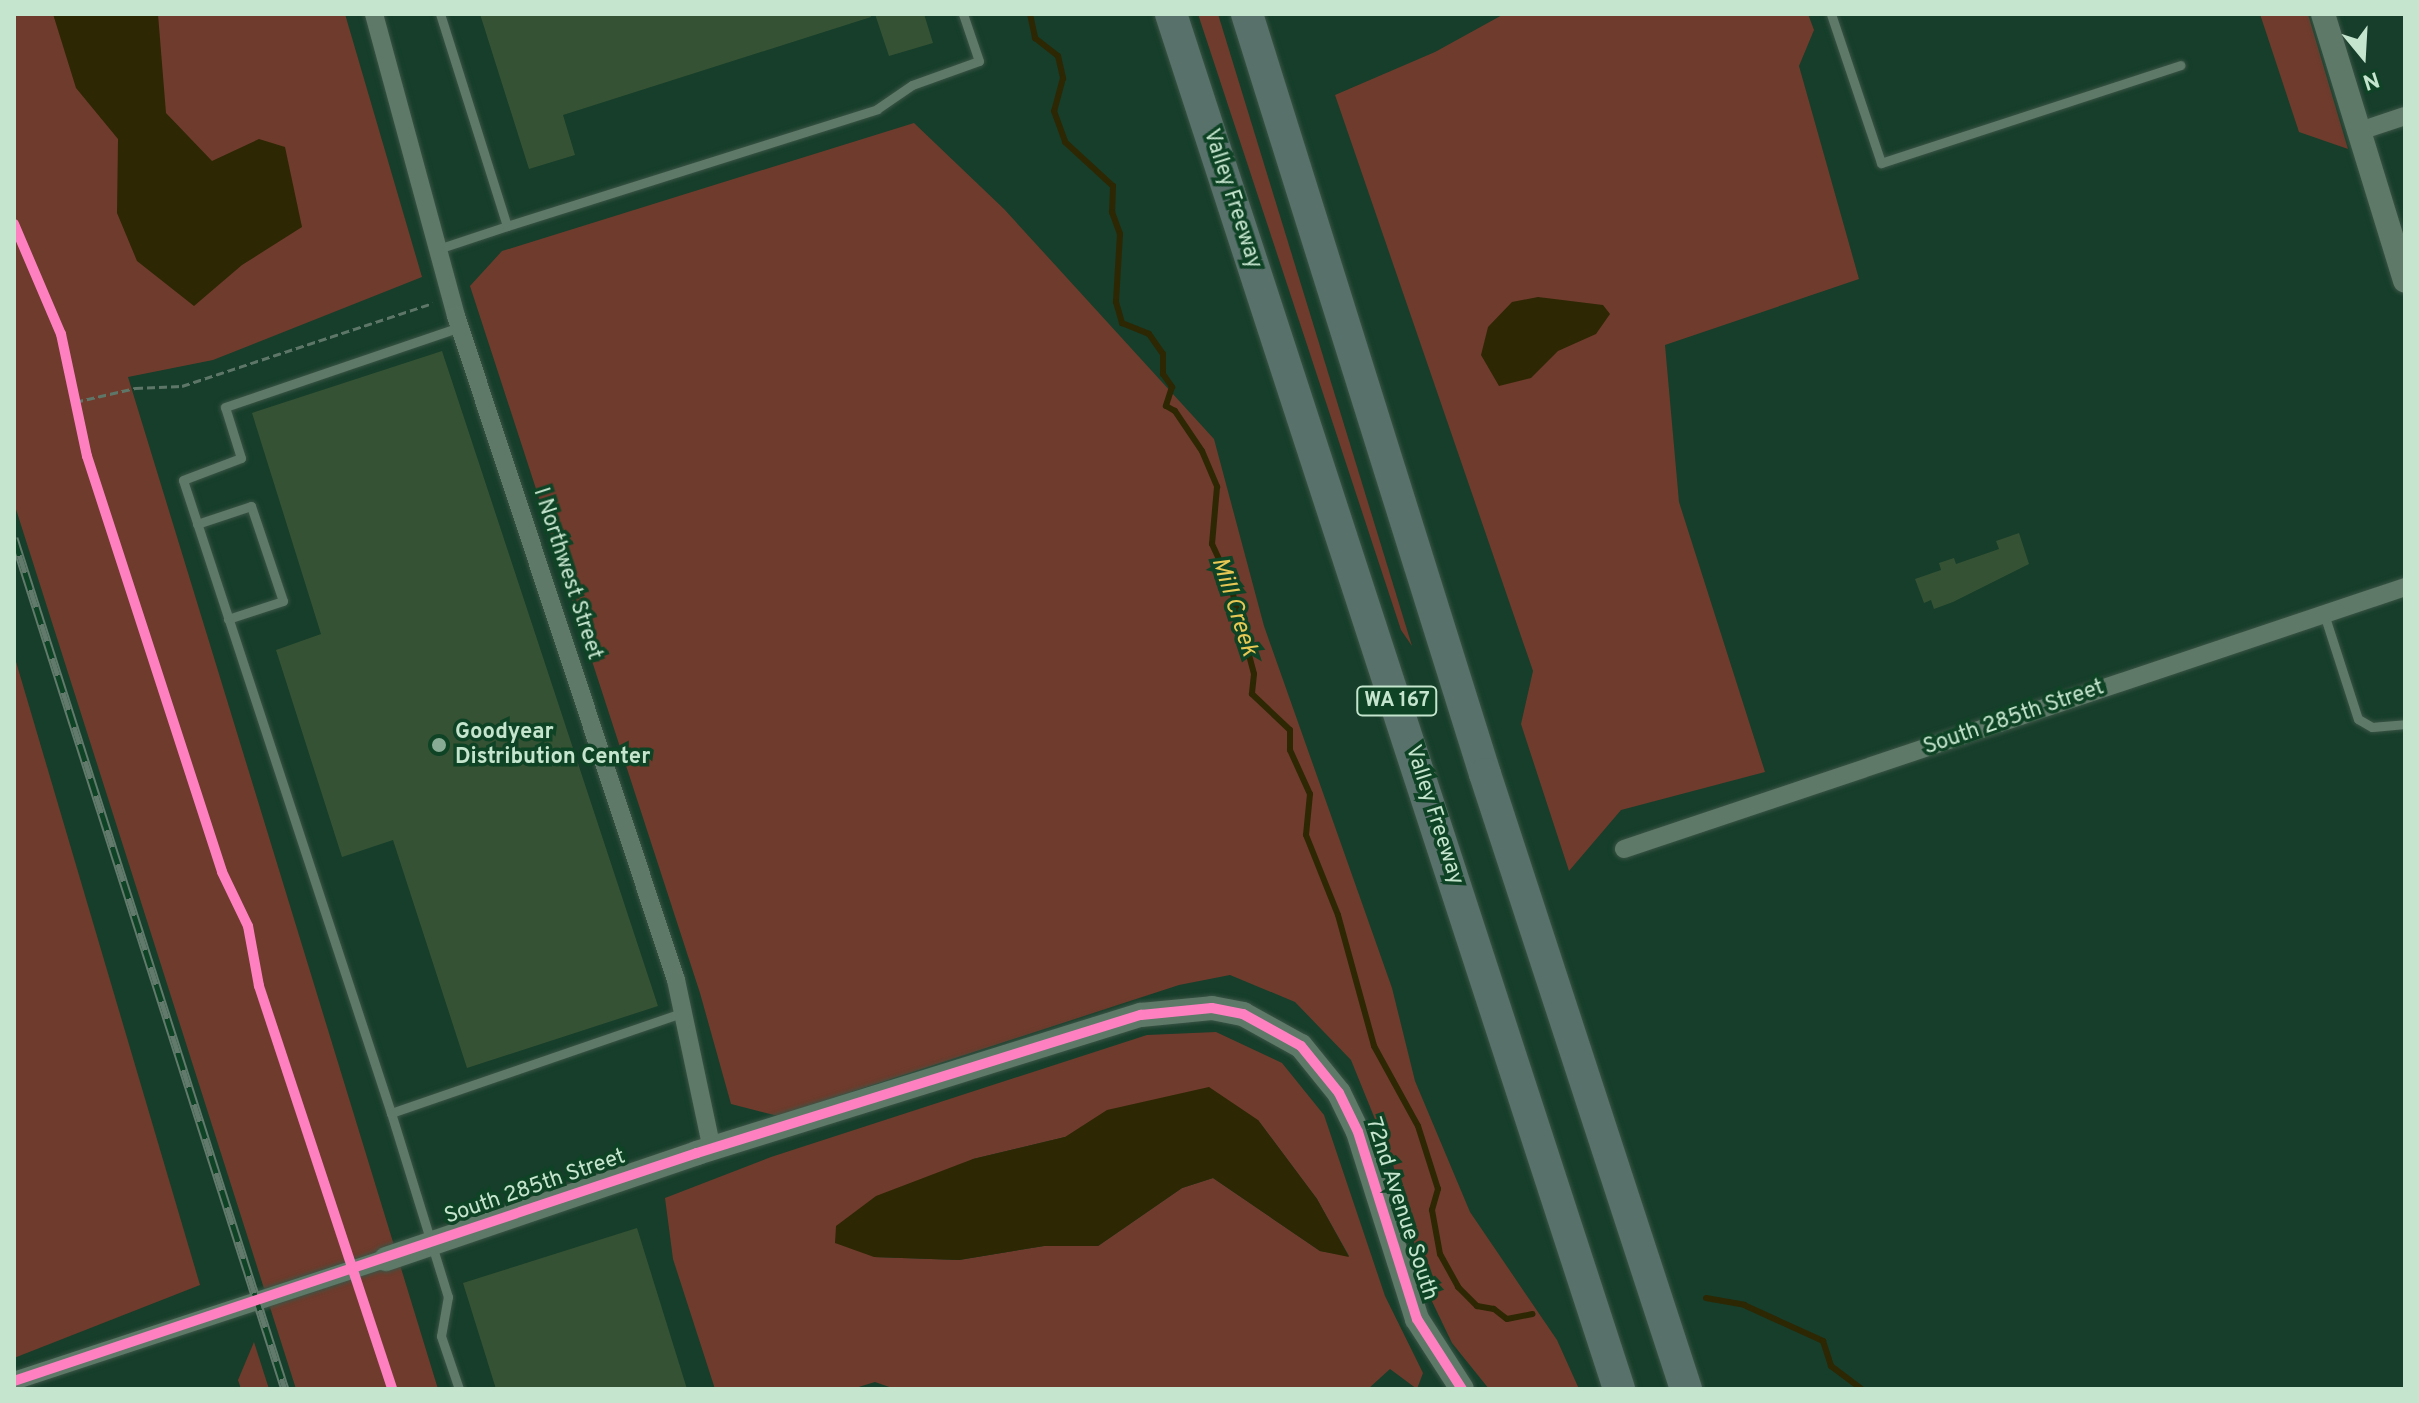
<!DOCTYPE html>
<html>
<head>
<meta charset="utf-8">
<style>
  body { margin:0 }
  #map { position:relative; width:2419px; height:1403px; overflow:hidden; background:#163e2a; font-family:Overpass,sans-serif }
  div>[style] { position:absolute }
  .green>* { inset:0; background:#6f3b2c }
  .water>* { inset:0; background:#2d2704 }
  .stream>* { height:6px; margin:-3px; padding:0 3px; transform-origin:3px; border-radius:3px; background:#2d2704 }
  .building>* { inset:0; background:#365234 }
  .path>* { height:3px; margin-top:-1.5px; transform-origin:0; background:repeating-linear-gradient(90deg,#5d7668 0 8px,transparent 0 12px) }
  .roads { filter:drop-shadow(0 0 2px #3b5445) drop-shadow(0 0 2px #3b5445) }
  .lane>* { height:9px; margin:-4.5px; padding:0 4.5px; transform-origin:4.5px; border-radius:4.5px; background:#5f7969 }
  .street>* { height:18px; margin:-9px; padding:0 9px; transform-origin:9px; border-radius:9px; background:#5f7969 }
  .secondary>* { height:24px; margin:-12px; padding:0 12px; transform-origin:12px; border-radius:12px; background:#5f7969 }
  .highway>* { height:32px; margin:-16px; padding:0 16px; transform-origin:16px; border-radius:16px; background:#58716b }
  .rail>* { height:9px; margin-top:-4.5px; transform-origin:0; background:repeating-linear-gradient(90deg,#0f4325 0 18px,#627a6b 0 36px); box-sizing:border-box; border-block:2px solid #627a6b }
  .cycleway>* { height:10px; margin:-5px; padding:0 5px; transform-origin:5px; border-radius:5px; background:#ff80c0 }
  .dots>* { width:22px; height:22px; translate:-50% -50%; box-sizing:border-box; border:4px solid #0f4325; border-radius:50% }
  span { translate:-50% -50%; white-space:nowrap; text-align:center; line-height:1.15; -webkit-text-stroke:7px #0f4325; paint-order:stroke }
  .shield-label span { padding:2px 6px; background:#0f4325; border:2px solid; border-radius:6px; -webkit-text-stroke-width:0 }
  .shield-label { font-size:20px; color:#c5e5ce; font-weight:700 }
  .street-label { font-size:22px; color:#c5e5ce }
  .poi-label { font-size:22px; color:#c5e5ce; font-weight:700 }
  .left { translate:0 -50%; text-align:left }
  .water-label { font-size:24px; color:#e8c854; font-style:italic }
  .frame { position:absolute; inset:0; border:16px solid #c5e5ce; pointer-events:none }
  .north { position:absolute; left:2323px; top:16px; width:80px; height:80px; -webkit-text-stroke:6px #0f4325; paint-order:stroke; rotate:162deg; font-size:22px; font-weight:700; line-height:32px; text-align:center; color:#c5e5ce }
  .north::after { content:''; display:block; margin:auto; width:28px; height:36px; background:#c5e5ce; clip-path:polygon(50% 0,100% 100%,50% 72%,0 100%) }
</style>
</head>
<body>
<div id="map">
  <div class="green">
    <div style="clip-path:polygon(14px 14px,345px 14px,422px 277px,213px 360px,128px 377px,438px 1389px,296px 1389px,14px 503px)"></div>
    <div style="clip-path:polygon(1198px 14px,1218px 14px,1412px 646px,1401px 630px)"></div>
    <div style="clip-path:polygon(1504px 14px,1808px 14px,1814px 30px,1799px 66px,1859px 279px,1665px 345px,1679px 502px,1765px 772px,1621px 810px,1569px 871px,1521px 724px,1533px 671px,1335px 95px,1435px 52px)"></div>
    <div style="clip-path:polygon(2260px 14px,2308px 14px,2348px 149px,2299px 132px)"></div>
    <div style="clip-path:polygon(914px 123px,1004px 209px,1214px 439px,1264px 626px,1392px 988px,1415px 1081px,1470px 1212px,1557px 1340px,1579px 1389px,1489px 1389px,1452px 1343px,1428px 1293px,1392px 1161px,1351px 1060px,1295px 1002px,1230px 975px,1179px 985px,778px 1116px,731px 1104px,700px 993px,470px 286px,502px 251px)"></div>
    <div style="clip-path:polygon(14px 655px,200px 1285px,14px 1358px)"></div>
    <div style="clip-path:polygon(evenodd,1216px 1032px,1282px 1063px,1324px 1115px,1385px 1296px,1423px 1373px,1417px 1389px,1390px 1369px,1368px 1389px,895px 1389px,875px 1382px,852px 1389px,715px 1389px,673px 1259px,665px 1198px,771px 1157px,1147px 1035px,1216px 1032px,1258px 1120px,1317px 1199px,1349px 1256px,1320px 1251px,1213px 1178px,1182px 1188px,1098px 1246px,1044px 1246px,959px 1260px,874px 1257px,973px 1159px,1065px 1137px,1258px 1120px)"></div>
    <div style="clip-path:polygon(254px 1342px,269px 1389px,241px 1389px,238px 1380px)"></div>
  </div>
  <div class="water">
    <div style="clip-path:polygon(53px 14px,158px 14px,166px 113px,212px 161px,259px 139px,285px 147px,302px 227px,242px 265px,194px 306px,137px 261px,117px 213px,118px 139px,76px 88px)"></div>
    <div style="clip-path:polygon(1538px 297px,1603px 305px,1610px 314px,1596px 334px,1558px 351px,1531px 378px,1499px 386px,1481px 355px,1488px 327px,1512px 302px)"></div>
    <div style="clip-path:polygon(1209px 1087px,1258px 1120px,1317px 1199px,1349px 1257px,1320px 1251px,1213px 1178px,1182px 1188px,1098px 1246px,1044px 1246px,959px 1260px,874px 1257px,835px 1243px,836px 1226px,876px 1196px,973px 1159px,1065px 1137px,1107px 1110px)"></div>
  </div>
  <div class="stream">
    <div style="left:1030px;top:14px;width:25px;rotate:78deg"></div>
    <div style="left:1035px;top:38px;width:29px;rotate:38deg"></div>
    <div style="left:1058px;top:56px;width:23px;rotate:77deg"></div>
    <div style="left:1063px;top:78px;width:34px;rotate:105deg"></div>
    <div style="left:1054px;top:111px;width:33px;rotate:70deg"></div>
    <div style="left:1065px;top:142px;width:65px;rotate:42.5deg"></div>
    <div style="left:1113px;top:186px;width:26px;rotate:92deg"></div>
    <div style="left:1112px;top:212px;width:23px;rotate:70deg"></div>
    <div style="left:1120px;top:234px;width:68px;rotate:93.4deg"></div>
    <div style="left:1116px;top:302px;width:22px;rotate:74deg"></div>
    <div style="left:1122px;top:323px;width:29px;rotate:22deg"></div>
    <div style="left:1149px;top:334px;width:24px;rotate:55deg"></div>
    <div style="left:1163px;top:354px;width:20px;rotate:90deg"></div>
    <div style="left:1163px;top:374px;width:16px;rotate:55deg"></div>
    <div style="left:1172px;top:387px;width:20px;rotate:108deg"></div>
    <div style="left:1166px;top:406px;width:10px;rotate:29deg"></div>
    <div style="left:1175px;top:411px;width:48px;rotate:56deg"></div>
    <div style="left:1202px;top:451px;width:39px;rotate:67deg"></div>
    <div style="left:1217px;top:487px;width:57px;rotate:95deg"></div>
    <div style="left:1212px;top:544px;width:43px;rotate:65.2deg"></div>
    <div style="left:1230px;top:583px;width:94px;rotate:75.2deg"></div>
    <div style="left:1254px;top:674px;width:20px;rotate:96deg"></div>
    <div style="left:1252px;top:694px;width:52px;rotate:43.5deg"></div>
    <div style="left:1290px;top:730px;width:20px;rotate:90deg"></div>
    <div style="left:1290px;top:750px;width:48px;rotate:65.6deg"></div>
    <div style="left:1310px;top:794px;width:41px;rotate:95.6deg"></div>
    <div style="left:1306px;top:835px;width:86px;rotate:68.2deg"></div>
    <div style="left:1338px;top:915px;width:136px;rotate:74.6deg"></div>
    <div style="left:1374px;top:1046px;width:91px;rotate:61.2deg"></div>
    <div style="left:1418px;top:1126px;width:66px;rotate:72.4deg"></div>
    <div style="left:1438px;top:1189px;width:22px;rotate:106deg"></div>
    <div style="left:1432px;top:1210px;width:45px;rotate:79.7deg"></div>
    <div style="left:1440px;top:1254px;width:38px;rotate:61deg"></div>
    <div style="left:1458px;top:1287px;width:27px;rotate:45deg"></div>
    <div style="left:1477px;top:1306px;width:17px;rotate:10deg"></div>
    <div style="left:1494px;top:1309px;width:16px;rotate:38deg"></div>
    <div style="left:1507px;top:1319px;width:26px;rotate:-11deg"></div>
    <div style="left:1706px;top:1298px;width:39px;rotate:10deg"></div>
    <div style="left:1744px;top:1305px;width:87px;rotate:24.5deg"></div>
    <div style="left:1823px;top:1341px;width:26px;rotate:72deg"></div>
    <div style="left:1831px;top:1366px;width:39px;rotate:37deg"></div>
  </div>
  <div class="building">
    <div style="clip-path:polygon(480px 14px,870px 14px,871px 17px,563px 115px,575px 155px,529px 169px)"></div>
    <div style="clip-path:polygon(875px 14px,924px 14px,933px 43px,889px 56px)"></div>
    <div style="clip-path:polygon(442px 351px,658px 1006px,467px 1068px,393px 840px,342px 857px,276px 650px,321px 634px,252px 413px)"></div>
    <div style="clip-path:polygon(2019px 533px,2029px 564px,1953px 602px,1934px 609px,1931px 600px,1924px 603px,1915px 579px,1941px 570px,1939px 563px,1954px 558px,1956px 564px,1999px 549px,1996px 541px)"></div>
    <div style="clip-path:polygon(637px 1228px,687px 1389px,496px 1389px,463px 1283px)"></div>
  </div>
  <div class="path">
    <div style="left:75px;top:402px;width:62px;rotate:-13.1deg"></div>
    <div style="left:135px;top:388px;width:47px;rotate:-2.4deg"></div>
    <div style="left:182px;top:386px;width:264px;rotate:-18.3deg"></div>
  </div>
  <div class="roads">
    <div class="lane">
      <div style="left:1831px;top:14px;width:157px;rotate:71.4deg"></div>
      <div style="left:1881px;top:163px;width:315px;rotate:-18.1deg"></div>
      <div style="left:507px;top:226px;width:388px;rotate:-17.5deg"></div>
      <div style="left:877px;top:109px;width:42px;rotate:-34.4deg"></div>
      <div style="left:912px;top:85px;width:71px;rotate:-19.7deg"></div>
      <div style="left:979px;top:61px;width:50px;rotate:-108.8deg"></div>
      <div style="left:438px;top:249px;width:73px;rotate:-18.4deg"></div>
      <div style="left:507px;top:226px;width:222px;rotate:-107.5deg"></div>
      <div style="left:197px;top:524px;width:57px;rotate:-18.4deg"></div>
      <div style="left:251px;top:506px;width:100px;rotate:71.4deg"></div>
      <div style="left:283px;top:601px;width:58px;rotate:161.9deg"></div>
      <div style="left:2324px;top:614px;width:110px;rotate:72.1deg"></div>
      <div style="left:2358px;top:719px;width:16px;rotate:30deg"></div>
      <div style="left:2372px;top:727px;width:33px;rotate:-5deg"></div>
      <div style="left:391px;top:1113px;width:666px;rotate:-108.19deg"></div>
      <div style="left:183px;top:480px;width:62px;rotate:-20.8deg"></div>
      <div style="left:241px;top:458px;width:53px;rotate:-107.4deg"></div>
      <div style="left:225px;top:407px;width:248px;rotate:-18.8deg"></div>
      <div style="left:459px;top:1389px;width:56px;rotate:-108.8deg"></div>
      <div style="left:441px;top:1336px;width:40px;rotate:-80deg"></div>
      <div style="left:448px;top:1297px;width:193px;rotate:-107.2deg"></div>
      <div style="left:391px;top:1113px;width:308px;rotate:-19deg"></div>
    </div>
    <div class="street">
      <div style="left:374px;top:14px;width:313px;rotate:74.8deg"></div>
      <div style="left:456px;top:316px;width:699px;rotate:71.67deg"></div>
      <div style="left:676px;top:980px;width:173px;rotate:78deg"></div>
      <div style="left:2360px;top:131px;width:47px;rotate:-18.4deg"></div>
      <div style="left:1624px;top:849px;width:824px;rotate:-18.54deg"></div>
      <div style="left:14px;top:1381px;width:391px;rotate:-18.2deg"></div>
    </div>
    <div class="secondary">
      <div style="left:2323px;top:14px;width:279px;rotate:72.9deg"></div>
      <div style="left:386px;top:1259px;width:329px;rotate:-18.8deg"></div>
      <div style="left:697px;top:1153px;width:465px;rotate:-17.3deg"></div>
      <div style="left:1141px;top:1015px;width:71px;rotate:-5.6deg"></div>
      <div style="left:1212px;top:1008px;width:32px;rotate:11deg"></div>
      <div style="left:1243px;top:1014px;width:66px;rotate:28.9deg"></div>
      <div style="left:1301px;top:1046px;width:60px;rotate:51deg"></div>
      <div style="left:1339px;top:1093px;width:43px;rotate:64deg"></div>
      <div style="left:1358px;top:1132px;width:196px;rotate:72.5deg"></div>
      <div style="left:1417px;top:1319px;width:83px;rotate:57.3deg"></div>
    </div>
    <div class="highway">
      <div style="left:1171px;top:14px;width:1446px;rotate:71.95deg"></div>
      <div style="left:1247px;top:14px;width:796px;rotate:72.61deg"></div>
      <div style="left:1485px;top:774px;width:647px;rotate:71.9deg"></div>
    </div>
  </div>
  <div class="rail">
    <div style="left:14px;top:538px;width:893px;rotate:72.34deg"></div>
  </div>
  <div class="cycleway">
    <div style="left:14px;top:224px;width:120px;rotate:66.9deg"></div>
    <div style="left:61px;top:334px;width:125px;rotate:78deg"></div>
    <div style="left:87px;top:456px;width:437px;rotate:72deg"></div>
    <div style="left:222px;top:872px;width:60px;rotate:64.3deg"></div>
    <div style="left:248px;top:926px;width:61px;rotate:79.6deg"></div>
    <div style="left:259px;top:986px;width:424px;rotate:71.7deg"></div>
    <div style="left:14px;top:1381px;width:720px;rotate:-18.46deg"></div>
    <div style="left:697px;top:1153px;width:465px;rotate:-17.3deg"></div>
    <div style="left:1141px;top:1015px;width:71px;rotate:-5.6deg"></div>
    <div style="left:1212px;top:1008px;width:32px;rotate:11deg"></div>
    <div style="left:1243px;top:1014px;width:66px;rotate:28.9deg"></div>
    <div style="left:1301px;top:1046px;width:60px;rotate:51deg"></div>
    <div style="left:1339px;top:1093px;width:43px;rotate:64deg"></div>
    <div style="left:1358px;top:1132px;width:196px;rotate:72.5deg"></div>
    <div style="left:1417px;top:1319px;width:83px;rotate:57.3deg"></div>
  </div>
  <div class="dots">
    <div style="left:439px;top:745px;background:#88ab95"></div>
  </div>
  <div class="shield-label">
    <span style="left:1397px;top:701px">WA 167</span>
  </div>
  <div class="street-label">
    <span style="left:1232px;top:199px;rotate:72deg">Valley Freeway</span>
    <span style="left:567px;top:574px;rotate:72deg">I Northwest Street</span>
    <span style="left:2014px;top:718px;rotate:-19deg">South 285th Street</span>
    <span style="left:1434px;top:815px;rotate:72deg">Valley Freeway</span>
    <span style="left:535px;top:1187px;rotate:-19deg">South 285th Street</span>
    <span style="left:1401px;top:1209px;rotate:72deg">72nd Avenue South</span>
  </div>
  <div class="poi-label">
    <span class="left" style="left:455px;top:745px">Goodyear<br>Distribution Center</span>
  </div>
  <div class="water-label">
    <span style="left:1233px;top:607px;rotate:72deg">Mill Creek</span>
  </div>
  <div class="frame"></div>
  <div class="north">N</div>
</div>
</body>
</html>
